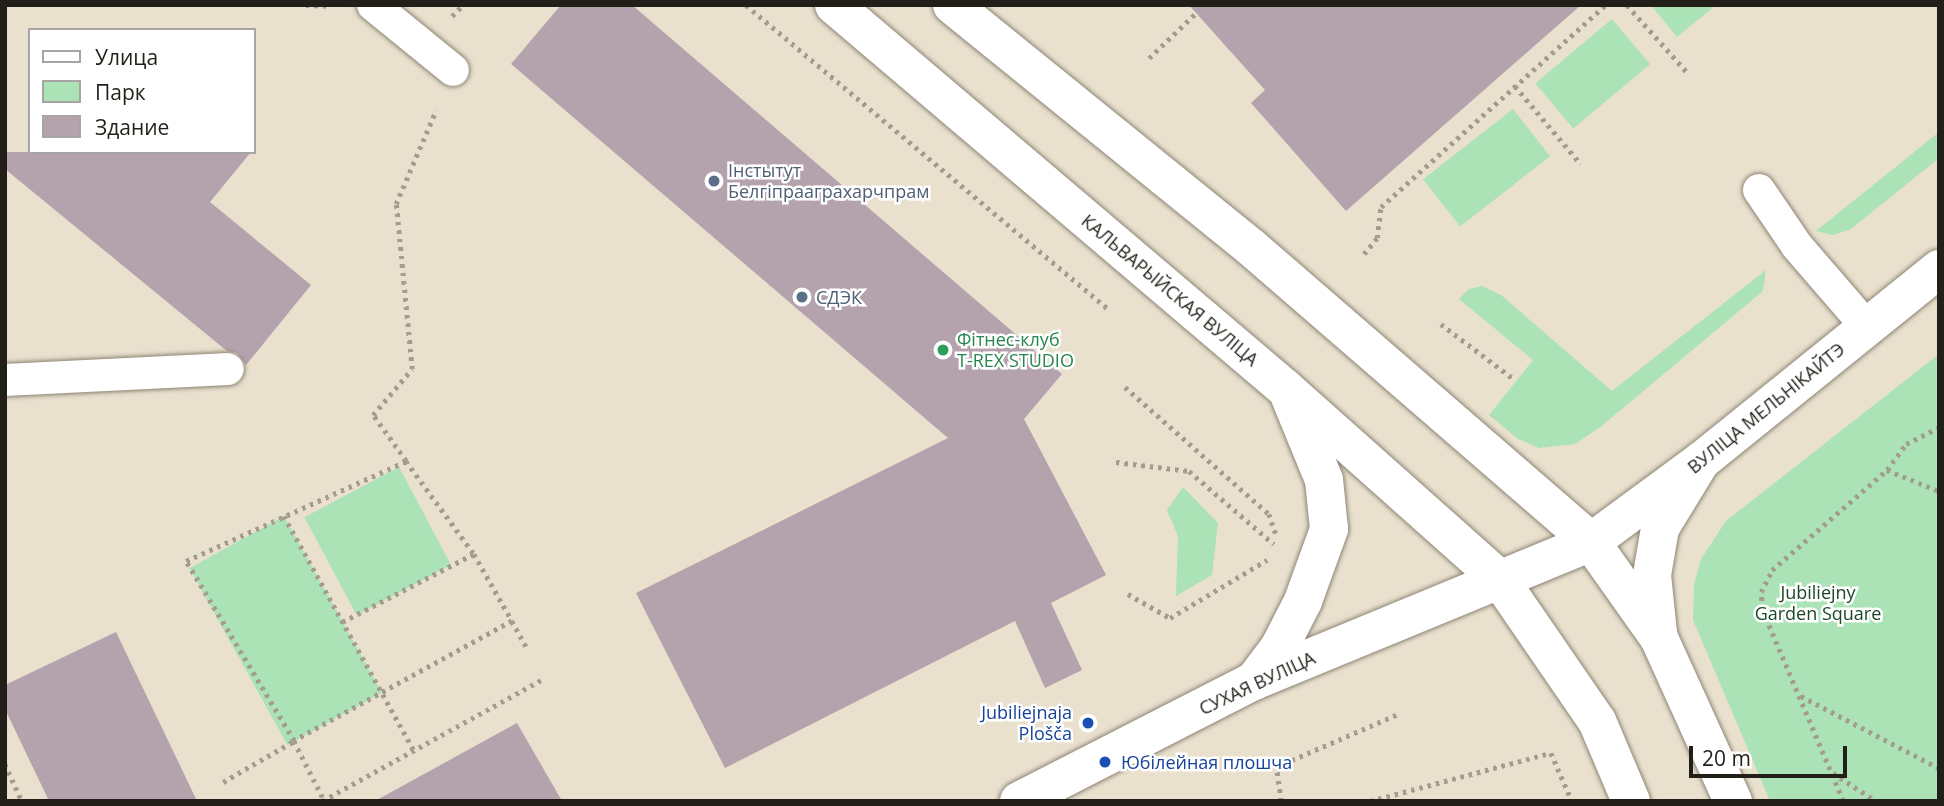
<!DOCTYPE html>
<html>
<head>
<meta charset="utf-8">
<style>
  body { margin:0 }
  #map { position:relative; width:1944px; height:806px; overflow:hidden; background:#e9e0ce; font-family:"Open Sans",sans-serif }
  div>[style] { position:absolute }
  .green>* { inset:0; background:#abe2b6; transform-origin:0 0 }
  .building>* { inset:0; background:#b4a2ad }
  .path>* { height:4.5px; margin-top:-2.25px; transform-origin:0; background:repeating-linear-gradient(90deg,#a49d8f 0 3.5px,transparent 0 8.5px) }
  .roads { filter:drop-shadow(0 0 2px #8d8575) drop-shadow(0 0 2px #8d8575) }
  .lane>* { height:32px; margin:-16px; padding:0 16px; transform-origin:16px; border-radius:16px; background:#fff }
  .secondary>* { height:38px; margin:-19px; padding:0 19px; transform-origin:19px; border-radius:19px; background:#fff }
  .primary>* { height:38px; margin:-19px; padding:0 19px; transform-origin:19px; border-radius:19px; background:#fff }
  .dots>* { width:19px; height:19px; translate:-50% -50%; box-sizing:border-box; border:4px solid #fff; border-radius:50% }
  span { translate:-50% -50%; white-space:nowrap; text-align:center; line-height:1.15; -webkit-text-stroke:5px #fff; paint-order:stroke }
  .service-label { font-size:18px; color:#4e5e75 }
  .left { translate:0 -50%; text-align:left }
  .street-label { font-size:18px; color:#221f18 }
  .leisure-label { font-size:18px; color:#27864d }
  .park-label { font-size:18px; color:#194826 }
  .transit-label { font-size:18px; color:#164399 }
  .right { translate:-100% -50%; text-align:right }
  .frame { position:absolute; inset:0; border:7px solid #221f18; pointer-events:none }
  .legend { position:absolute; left:28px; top:28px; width:228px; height:126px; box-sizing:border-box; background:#fff; border:2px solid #a7a5a3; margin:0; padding:9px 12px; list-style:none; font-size:21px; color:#221f18 }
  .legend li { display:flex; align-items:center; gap:14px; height:35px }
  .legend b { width:35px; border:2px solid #a7a5a3 }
  .scale { position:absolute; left:1689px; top:746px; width:158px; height:32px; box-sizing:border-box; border:4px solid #221f18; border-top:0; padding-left:9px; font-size:21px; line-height:24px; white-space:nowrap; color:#221f18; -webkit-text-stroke:5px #fff; paint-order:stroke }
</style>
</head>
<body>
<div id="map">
  <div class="green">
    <div style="clip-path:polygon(1651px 5px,1716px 5px,1677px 37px)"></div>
    <div style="left:1612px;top:19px;width:59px;height:100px;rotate:50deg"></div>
    <div style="left:1513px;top:109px;width:60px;height:114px;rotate:52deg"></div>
    <div style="clip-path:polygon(1939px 132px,1939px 158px,1851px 229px,1833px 235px,1816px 231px)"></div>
    <div style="clip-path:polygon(1766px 270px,1763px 291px,1599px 428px,1575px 444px,1539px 448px,1518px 439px,1489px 415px,1533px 360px,1459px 299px,1469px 289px,1482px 286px,1501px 295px,1612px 391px)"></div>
    <div style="clip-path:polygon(1939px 354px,1939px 801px,1770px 801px,1693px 620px,1694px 585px,1701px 559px,1726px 521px)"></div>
    <div style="left:399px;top:467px;width:111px;height:107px;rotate:62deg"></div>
    <div style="clip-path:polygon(1183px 487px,1218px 523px,1212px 575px,1176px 596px,1178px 536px,1167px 510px)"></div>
    <div style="left:284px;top:516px;width:202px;height:108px;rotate:61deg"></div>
  </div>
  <div class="building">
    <div style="clip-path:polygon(561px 5px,632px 5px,1062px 374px,1024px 419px,1106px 575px,1051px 603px,1082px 670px,1045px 688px,1015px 621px,725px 768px,636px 593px,948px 438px,511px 64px)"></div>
    <div style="clip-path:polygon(1189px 5px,1581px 5px,1346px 211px,1251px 103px,1265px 90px)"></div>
    <div style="clip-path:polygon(5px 152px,251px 152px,210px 202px,311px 285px,246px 365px,237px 353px,227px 351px,5px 169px)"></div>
    <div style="clip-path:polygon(116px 632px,197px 801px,49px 801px,5px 709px,5px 685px)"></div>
    <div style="clip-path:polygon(517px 723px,562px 801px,375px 801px)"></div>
  </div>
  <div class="path">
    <div style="left:306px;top:5px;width:23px;rotate:2deg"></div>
    <div style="left:746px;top:5px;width:474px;rotate:40deg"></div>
    <div style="left:1627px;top:5px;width:89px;rotate:48.2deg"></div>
    <div style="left:452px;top:16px;width:16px;rotate:-45deg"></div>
    <div style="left:1149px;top:58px;width:65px;rotate:-43.8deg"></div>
    <div style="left:1515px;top:86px;width:102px;rotate:49.8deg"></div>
    <div style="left:1364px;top:254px;width:21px;rotate:-51deg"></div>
    <div style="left:1377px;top:238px;width:31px;rotate:-83deg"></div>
    <div style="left:1381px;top:207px;width:302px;rotate:-42deg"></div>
    <div style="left:1441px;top:324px;width:93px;rotate:37.1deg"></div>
    <div style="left:1125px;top:387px;width:192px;rotate:41.4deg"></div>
    <div style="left:1269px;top:514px;width:21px;rotate:71deg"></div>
    <div style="left:406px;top:461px;width:57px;rotate:-125.7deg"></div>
    <div style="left:373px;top:415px;width:60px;rotate:-49.7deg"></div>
    <div style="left:412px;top:369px;width:166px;rotate:-95.5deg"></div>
    <div style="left:396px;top:204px;width:102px;rotate:-66.9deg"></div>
    <div style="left:1116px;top:462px;width:74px;rotate:7deg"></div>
    <div style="left:1189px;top:471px;width:112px;rotate:40.7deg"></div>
    <div style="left:1887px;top:470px;width:32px;rotate:-54deg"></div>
    <div style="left:1906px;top:444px;width:37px;rotate:-27deg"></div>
    <div style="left:284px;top:516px;width:269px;rotate:61deg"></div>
    <div style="left:1128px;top:594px;width:48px;rotate:29.7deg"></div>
    <div style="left:1170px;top:618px;width:113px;rotate:-30.9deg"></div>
    <div style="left:512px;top:621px;width:249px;rotate:151.2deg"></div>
    <div style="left:294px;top:741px;width:210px;rotate:-121deg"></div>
    <div style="left:186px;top:561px;width:242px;rotate:-24.4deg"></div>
    <div style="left:406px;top:461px;width:115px;rotate:53.8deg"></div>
    <div style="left:474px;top:554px;width:77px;rotate:60.4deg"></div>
    <div style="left:512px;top:621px;width:33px;rotate:61deg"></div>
    <div style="left:342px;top:622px;width:148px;rotate:-27.3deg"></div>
    <div style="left:1801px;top:696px;width:156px;rotate:27.6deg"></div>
    <div style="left:5px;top:764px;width:41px;rotate:65.3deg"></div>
    <div style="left:1833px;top:773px;width:51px;rotate:33.1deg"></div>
    <div style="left:223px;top:782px;width:82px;rotate:-30deg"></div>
    <div style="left:294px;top:741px;width:66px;rotate:63deg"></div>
    <div style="left:322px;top:801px;width:252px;rotate:-28.9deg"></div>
    <div style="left:1281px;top:801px;width:34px;rotate:-98deg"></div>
    <div style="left:1276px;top:767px;width:133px;rotate:-23.5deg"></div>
    <div style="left:1370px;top:801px;width:187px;rotate:-14.9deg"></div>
    <div style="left:1551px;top:753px;width:52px;rotate:66.4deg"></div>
    <div style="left:1843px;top:801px;width:208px;rotate:-112.9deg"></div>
    <div style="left:1762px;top:609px;width:17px;rotate:-93deg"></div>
    <div style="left:1761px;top:592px;width:25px;rotate:-63deg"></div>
    <div style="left:1772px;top:570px;width:152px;rotate:-41deg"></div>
    <div style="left:1887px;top:470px;width:56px;rotate:22deg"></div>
  </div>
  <div class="roads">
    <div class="lane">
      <div style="left:373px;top:5px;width:103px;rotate:39.1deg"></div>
      <div style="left:1759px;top:190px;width:68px;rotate:55.8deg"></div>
      <div style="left:1797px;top:246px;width:107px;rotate:49.2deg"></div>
      <div style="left:5px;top:380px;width:223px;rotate:-2.8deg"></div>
    </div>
    <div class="secondary">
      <div style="left:1019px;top:801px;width:264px;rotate:-27.1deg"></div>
      <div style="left:1254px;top:681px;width:365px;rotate:-22.4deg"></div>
      <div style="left:1591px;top:542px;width:137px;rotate:-36.4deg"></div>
      <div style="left:1701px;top:461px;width:306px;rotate:-38.9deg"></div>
    </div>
    <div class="primary">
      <div style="left:834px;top:5px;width:593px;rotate:40.35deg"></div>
      <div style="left:1286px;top:389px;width:287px;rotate:41.7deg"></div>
      <div style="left:1500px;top:580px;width:171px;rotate:55.5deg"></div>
      <div style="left:1597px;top:721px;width:87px;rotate:67deg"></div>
      <div style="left:952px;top:5px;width:386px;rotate:39deg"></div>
      <div style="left:1252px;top:248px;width:449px;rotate:40.9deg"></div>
      <div style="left:1591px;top:542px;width:118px;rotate:54.7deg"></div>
      <div style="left:1659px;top:638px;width:179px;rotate:65.6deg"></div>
      <div style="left:1658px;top:633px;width:58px;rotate:-95.9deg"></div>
      <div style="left:1652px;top:575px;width:48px;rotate:-80.3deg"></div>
      <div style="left:1660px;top:528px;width:79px;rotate:-58.5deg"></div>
      <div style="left:1254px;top:681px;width:41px;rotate:-52.9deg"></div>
      <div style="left:1279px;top:648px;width:53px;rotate:-62.9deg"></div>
      <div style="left:1303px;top:601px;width:77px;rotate:-70.1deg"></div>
      <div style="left:1329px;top:529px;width:49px;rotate:-95.8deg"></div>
      <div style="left:1324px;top:480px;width:90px;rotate:-112.3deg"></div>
    </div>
  </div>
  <div class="dots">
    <div style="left:714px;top:181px;background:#5c6f8a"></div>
    <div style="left:802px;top:297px;background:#5c6f8a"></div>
    <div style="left:943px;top:350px;background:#2e9e5b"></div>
    <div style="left:1088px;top:723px;background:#1a4fb4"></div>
    <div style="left:1105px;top:762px;background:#1a4fb4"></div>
  </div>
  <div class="service-label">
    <span class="left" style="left:728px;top:181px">Інстытут<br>Белгіпрааграхарчпрам</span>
    <span class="left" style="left:816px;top:297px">СДЭК</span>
  </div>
  <div class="street-label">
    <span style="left:1170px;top:290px;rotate:40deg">КАЛЬВАРЫЙСКАЯ ВУЛІЦА</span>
    <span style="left:1766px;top:408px;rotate:-39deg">ВУЛІЦА МЕЛЬНІКАЙТЭ</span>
    <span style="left:1257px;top:683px;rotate:-25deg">СУХАЯ ВУЛІЦА</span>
  </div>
  <div class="leisure-label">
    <span class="left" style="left:957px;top:350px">Фітнес-клуб<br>T-REX STUDIO</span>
  </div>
  <div class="park-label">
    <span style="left:1818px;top:603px">Jubiliejny<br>Garden Square</span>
  </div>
  <div class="transit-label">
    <span class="right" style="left:1072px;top:723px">Jubiliejnaja<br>Plošča</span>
    <span class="left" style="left:1121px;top:762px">Юбілейная плошча</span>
  </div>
  <div class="frame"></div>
  <ul class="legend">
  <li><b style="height:9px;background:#fff"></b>Улица</li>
  <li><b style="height:19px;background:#abe2b6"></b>Парк</li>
  <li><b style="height:19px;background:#b4a2ad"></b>Здание</li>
  </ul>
  <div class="scale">20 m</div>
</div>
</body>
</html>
